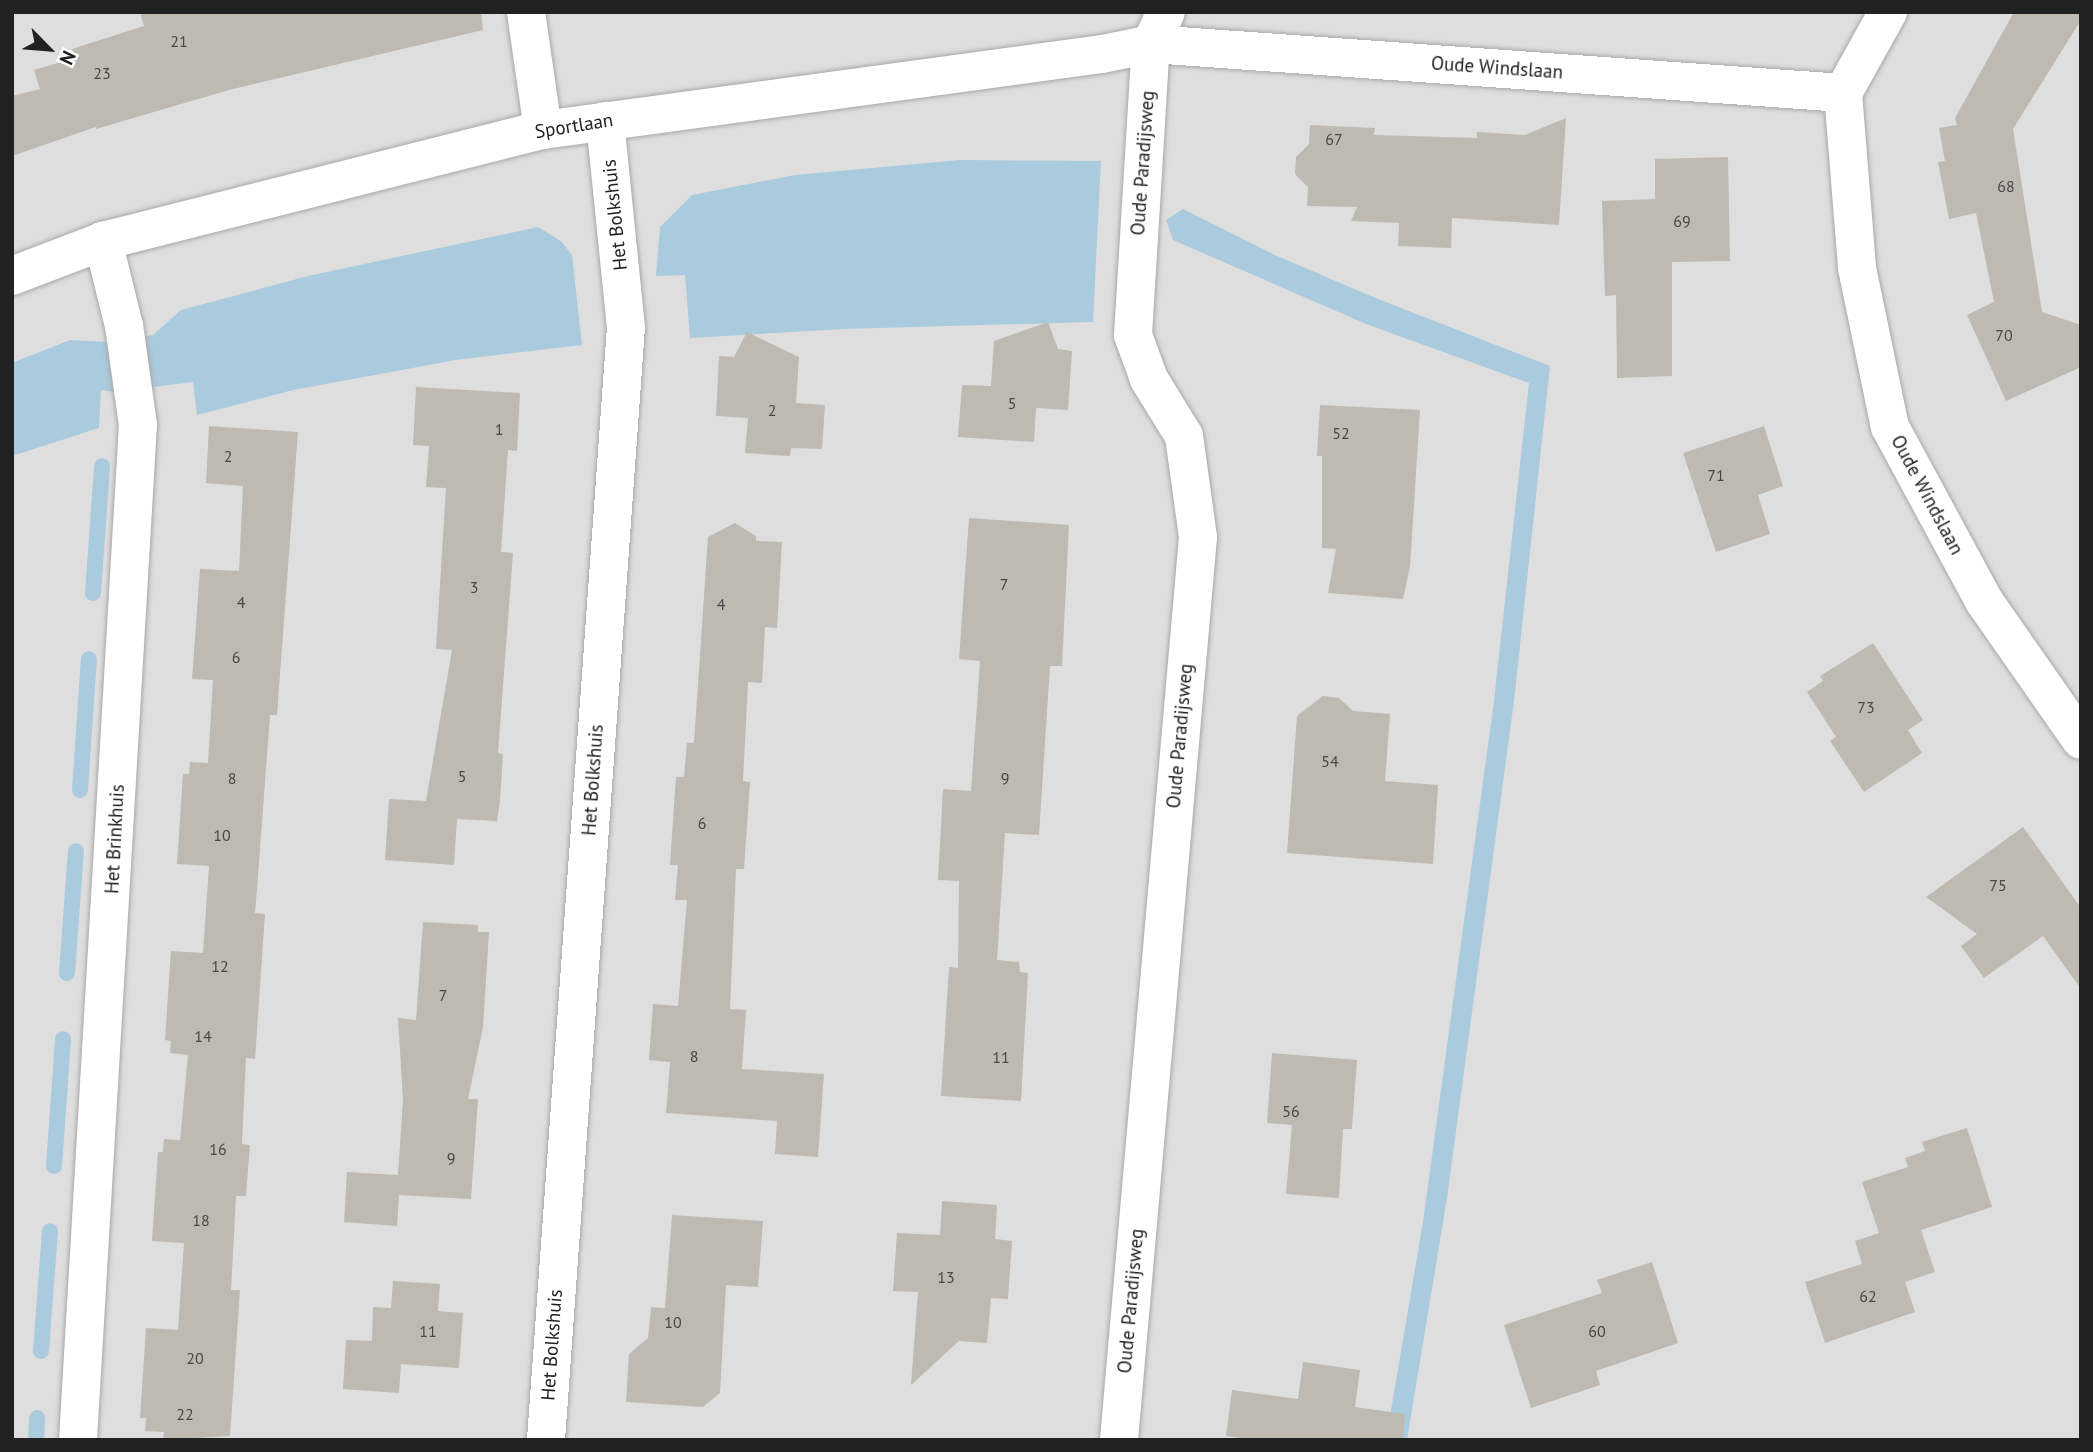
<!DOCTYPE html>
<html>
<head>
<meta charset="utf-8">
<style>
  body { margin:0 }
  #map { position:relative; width:2093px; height:1452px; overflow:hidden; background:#f1f0e8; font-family:"PT Sans",sans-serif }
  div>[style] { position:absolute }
  .residential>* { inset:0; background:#dfdede; transform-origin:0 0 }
  .water>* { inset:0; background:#aacadd }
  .stream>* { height:16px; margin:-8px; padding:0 8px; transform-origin:8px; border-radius:8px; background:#aacadd }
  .building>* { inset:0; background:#beb9b1 }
  .roads { filter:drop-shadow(0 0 2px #a8a8a8) drop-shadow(0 0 2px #a8a8a8) }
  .minor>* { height:38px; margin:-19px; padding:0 19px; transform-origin:19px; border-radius:19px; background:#fff }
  span { translate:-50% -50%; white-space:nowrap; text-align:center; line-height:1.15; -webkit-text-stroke:5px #fff; paint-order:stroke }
  .number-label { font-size:16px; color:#484745 }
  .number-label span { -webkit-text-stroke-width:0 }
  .street-label { font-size:19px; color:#212121 }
  .frame { position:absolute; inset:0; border:14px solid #212121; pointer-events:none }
  .north { position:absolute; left:14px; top:14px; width:70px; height:70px; -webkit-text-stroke:5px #fff; paint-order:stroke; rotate:115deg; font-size:19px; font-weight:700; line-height:28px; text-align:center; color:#212121 }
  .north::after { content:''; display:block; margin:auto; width:24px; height:32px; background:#212121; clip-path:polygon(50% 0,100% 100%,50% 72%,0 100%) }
</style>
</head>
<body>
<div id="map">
  <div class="residential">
    <div style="left:12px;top:12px;width:2069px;height:1428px"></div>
  </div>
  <div class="water">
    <div style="clip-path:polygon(960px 160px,1101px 161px,1093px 322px,843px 329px,690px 338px,685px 275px,656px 276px,660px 227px,692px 195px,795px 175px)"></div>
    <div style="clip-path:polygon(1183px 209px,1275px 255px,1373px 297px,1550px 366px,1514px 701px,1447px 1198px,1407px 1440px,1386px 1440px,1423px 1222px,1494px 701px,1529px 383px,1366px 324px,1173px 240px,1166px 220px)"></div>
    <div style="clip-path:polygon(538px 227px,561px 241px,572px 255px,582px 345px,456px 360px,293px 390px,197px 415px,193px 382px,114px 392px,101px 390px,99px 428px,12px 456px,12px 363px,70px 340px,106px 342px,153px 335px,181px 310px,308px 276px)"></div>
  </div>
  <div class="stream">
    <div style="left:93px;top:593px;width:127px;rotate:-85.9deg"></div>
    <div style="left:80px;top:790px;width:131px;rotate:-86.1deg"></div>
    <div style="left:67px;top:973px;width:122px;rotate:-85.8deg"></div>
    <div style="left:54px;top:1166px;width:127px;rotate:-85.9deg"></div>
    <div style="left:41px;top:1351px;width:120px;rotate:-85.7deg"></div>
    <div style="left:36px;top:1440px;width:22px;rotate:-87deg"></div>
  </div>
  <div class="building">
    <div style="clip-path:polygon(140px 12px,481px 12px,483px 30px,229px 90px,96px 129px,96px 127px,12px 156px,12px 96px,40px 89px,34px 70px,75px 58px,72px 49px,144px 26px)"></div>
    <div style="clip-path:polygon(2014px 12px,2081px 12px,2081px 20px,2013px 129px,2042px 312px,2081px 325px,2081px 367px,2006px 401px,1967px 315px,1994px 302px,1976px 213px,1949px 219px,1938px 162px,1945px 161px,1939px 128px,1957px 125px,1955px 118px)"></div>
    <div style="clip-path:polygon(1566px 118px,1559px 225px,1452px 218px,1451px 248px,1398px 246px,1399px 223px,1351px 221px,1357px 207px,1307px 206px,1308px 187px,1295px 174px,1296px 157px,1309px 144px,1310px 125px,1375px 128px,1374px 135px,1477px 138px,1477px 132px,1525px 135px)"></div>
    <div style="clip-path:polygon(1728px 157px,1730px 261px,1672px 262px,1672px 376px,1617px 378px,1616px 295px,1605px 296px,1602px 201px,1655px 199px,1655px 159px)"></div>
    <div style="clip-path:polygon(1048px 322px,1058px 349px,1072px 351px,1068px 410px,1036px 408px,1034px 442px,958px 437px,962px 385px,991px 386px,994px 341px)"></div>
    <div style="clip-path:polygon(747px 332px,799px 357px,796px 403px,825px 405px,822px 449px,791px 448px,790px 456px,745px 453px,748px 418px,716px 416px,719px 356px,734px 357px)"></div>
    <div style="clip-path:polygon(416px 387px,520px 393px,517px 451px,508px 450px,501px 552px,513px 553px,498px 753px,503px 754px,500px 801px,497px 821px,457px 819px,454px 865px,385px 860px,389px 799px,426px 801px,452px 650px,436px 649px,446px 488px,426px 487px,429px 446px,413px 445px)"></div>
    <div style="clip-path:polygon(1320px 405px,1420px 410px,1410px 567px,1403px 599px,1328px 593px,1336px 549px,1322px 548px,1322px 456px,1317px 456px)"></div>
    <div style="clip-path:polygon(209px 426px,298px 432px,277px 715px,270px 715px,257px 889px,255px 913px,265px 914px,255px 1059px,246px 1058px,242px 1144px,250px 1145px,246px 1196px,236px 1196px,231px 1290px,240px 1290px,230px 1436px,163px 1440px,164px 1432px,145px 1431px,146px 1418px,140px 1418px,146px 1328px,178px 1330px,181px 1286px,184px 1243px,152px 1241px,158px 1152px,163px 1152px,164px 1139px,180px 1140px,188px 1055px,170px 1053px,171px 1041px,165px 1040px,171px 951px,203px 953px,209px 866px,177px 864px,183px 774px,189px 774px,190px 762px,208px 763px,213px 680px,192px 679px,200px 569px,239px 571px,243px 486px,206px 483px)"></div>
    <div style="clip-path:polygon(1764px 426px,1783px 486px,1758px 495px,1770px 534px,1716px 552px,1683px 453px)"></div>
    <div style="clip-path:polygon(969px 518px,1069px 525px,1062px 666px,1050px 666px,1039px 835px,1005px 833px,997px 960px,1019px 962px,1020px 972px,1028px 973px,1021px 1101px,941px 1096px,949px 967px,958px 968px,959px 881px,938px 880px,943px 789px,971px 791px,980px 661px,959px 659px)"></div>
    <div style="clip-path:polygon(735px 523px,756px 536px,756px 541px,782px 542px,777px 628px,765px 627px,762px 683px,748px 682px,743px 781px,750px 782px,744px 869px,736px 869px,730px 1009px,746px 1010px,742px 1069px,824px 1074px,818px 1157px,775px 1154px,777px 1121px,666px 1113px,670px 1062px,649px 1060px,653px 1004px,678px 1006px,687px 900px,675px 900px,678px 865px,670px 865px,676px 777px,684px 777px,687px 743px,694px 743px,708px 537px)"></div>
    <div style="clip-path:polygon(1873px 643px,1923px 720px,1908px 730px,1922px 753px,1864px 792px,1830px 741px,1836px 737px,1807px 692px,1823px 681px,1820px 676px)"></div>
    <div style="clip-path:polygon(1323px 696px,1339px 698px,1353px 711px,1390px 714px,1385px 781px,1438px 785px,1433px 864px,1287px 853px,1297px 716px)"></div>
    <div style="clip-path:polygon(2023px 827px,2081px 908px,2081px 989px,2043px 936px,1984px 978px,1961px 946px,1977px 934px,1926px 897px)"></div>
    <div style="clip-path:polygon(423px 922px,478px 925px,478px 932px,489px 932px,483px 1027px,468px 1099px,478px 1099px,471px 1199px,399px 1195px,397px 1226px,344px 1222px,347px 1172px,398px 1175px,403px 1100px,398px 1018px,416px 1020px)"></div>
    <div style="clip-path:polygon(1272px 1053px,1357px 1060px,1352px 1129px,1343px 1129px,1339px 1198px,1286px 1194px,1292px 1125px,1267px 1123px)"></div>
    <div style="clip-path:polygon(1967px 1128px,1992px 1207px,1921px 1230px,1935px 1272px,1905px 1282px,1915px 1312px,1825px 1343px,1805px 1282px,1862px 1264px,1855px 1241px,1879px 1233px,1862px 1182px,1908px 1167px,1905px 1158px,1925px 1151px,1922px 1142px)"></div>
    <div style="clip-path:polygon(942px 1201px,997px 1205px,995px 1239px,1012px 1241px,1008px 1299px,991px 1298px,987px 1343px,959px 1341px,911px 1385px,918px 1292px,893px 1291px,897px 1233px,940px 1235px)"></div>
    <div style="clip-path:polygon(672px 1215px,763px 1221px,758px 1287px,726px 1285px,720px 1393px,703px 1407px,626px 1402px,629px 1354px,648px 1338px,651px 1307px,665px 1308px)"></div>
    <div style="clip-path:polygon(1652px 1262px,1678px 1343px,1596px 1371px,1600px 1385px,1531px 1408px,1504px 1325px,1602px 1293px,1597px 1280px)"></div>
    <div style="clip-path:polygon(393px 1281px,440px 1284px,438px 1311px,463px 1313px,459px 1368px,401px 1364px,399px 1393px,343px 1389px,346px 1340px,372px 1341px,373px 1307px,391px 1308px)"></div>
    <div style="clip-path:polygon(1303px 1362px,1360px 1370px,1355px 1407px,1405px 1414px,1403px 1440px,1256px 1440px,1226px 1436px,1232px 1390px,1298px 1399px)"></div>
  </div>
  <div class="roads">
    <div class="minor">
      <div style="left:526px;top:12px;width:119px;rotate:81.8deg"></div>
      <div style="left:1888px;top:12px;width:93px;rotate:119.1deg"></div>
      <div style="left:1843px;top:93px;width:176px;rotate:85.4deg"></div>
      <div style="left:1857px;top:268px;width:162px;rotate:78.3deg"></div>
      <div style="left:1890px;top:427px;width:198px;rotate:61.6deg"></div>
      <div style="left:1984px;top:601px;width:169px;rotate:55.1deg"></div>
      <div style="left:12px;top:276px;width:97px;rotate:-21deg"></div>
      <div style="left:103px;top:241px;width:454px;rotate:-14.2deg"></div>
      <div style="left:543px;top:130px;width:564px;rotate:-7.74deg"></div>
      <div style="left:1102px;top:54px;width:50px;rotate:-11.5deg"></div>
      <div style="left:1151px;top:44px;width:694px;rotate:4.05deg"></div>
      <div style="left:78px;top:1440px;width:1017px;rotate:-86.62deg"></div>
      <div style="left:138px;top:425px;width:100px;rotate:-98deg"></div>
      <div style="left:124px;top:326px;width:88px;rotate:-103.9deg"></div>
      <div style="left:546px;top:1440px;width:1115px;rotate:-85.89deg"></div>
      <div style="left:626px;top:328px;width:208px;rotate:-95.8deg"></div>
      <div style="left:1119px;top:1440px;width:906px;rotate:-85deg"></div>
      <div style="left:1198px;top:537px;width:102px;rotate:-97.9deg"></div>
      <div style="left:1184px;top:436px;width:67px;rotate:-121.6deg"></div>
      <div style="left:1149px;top:379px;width:47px;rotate:-110deg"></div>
      <div style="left:1133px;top:335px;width:292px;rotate:-86.5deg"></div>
      <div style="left:1151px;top:44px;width:35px;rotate:-65deg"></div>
    </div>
  </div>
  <div class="number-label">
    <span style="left:179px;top:41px">21</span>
    <span style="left:102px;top:73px">23</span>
    <span style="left:1334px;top:139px">67</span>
    <span style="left:2006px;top:186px">68</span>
    <span style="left:1682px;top:221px">69</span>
    <span style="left:2004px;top:335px">70</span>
    <span style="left:1012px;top:403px">5</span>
    <span style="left:772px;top:410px">2</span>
    <span style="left:499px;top:429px">1</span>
    <span style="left:1341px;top:433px">52</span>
    <span style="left:228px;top:456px">2</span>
    <span style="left:1716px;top:475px">71</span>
    <span style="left:1004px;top:584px">7</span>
    <span style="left:474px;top:587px">3</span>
    <span style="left:241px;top:602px">4</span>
    <span style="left:721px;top:604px">4</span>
    <span style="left:236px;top:657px">6</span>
    <span style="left:1866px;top:707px">73</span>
    <span style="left:1330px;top:761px">54</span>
    <span style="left:462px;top:776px">5</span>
    <span style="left:232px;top:778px">8</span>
    <span style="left:1005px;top:778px">9</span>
    <span style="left:702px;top:823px">6</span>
    <span style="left:222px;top:835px">10</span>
    <span style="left:1998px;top:885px">75</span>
    <span style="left:220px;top:966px">12</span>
    <span style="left:443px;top:995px">7</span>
    <span style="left:203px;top:1036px">14</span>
    <span style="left:694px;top:1056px">8</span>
    <span style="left:1001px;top:1057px">11</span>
    <span style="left:1291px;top:1111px">56</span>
    <span style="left:218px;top:1149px">16</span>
    <span style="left:451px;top:1158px">9</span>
    <span style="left:201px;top:1220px">18</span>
    <span style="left:946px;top:1277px">13</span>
    <span style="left:1868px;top:1296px">62</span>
    <span style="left:673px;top:1322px">10</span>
    <span style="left:428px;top:1331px">11</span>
    <span style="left:1597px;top:1331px">60</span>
    <span style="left:195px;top:1358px">20</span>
    <span style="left:185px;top:1414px">22</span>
  </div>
  <div class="street-label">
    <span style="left:1497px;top:68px;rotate:4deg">Oude Windslaan</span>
    <span style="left:574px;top:126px;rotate:-9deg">Sportlaan</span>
    <span style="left:1143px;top:163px;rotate:-86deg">Oude Paradijsweg</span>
    <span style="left:615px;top:215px;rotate:-96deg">Het Bolkshuis</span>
    <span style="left:1927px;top:495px;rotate:62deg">Oude Windslaan</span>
    <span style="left:1180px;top:736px;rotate:-85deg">Oude Paradijsweg</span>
    <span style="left:593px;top:780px;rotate:-86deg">Het Bolkshuis</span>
    <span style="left:115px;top:839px;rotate:-87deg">Het Brinkhuis</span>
    <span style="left:1131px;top:1301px;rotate:-85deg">Oude Paradijsweg</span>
    <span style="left:552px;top:1345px;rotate:-86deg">Het Bolkshuis</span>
  </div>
  <div class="frame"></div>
  <div class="north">N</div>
</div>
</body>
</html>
